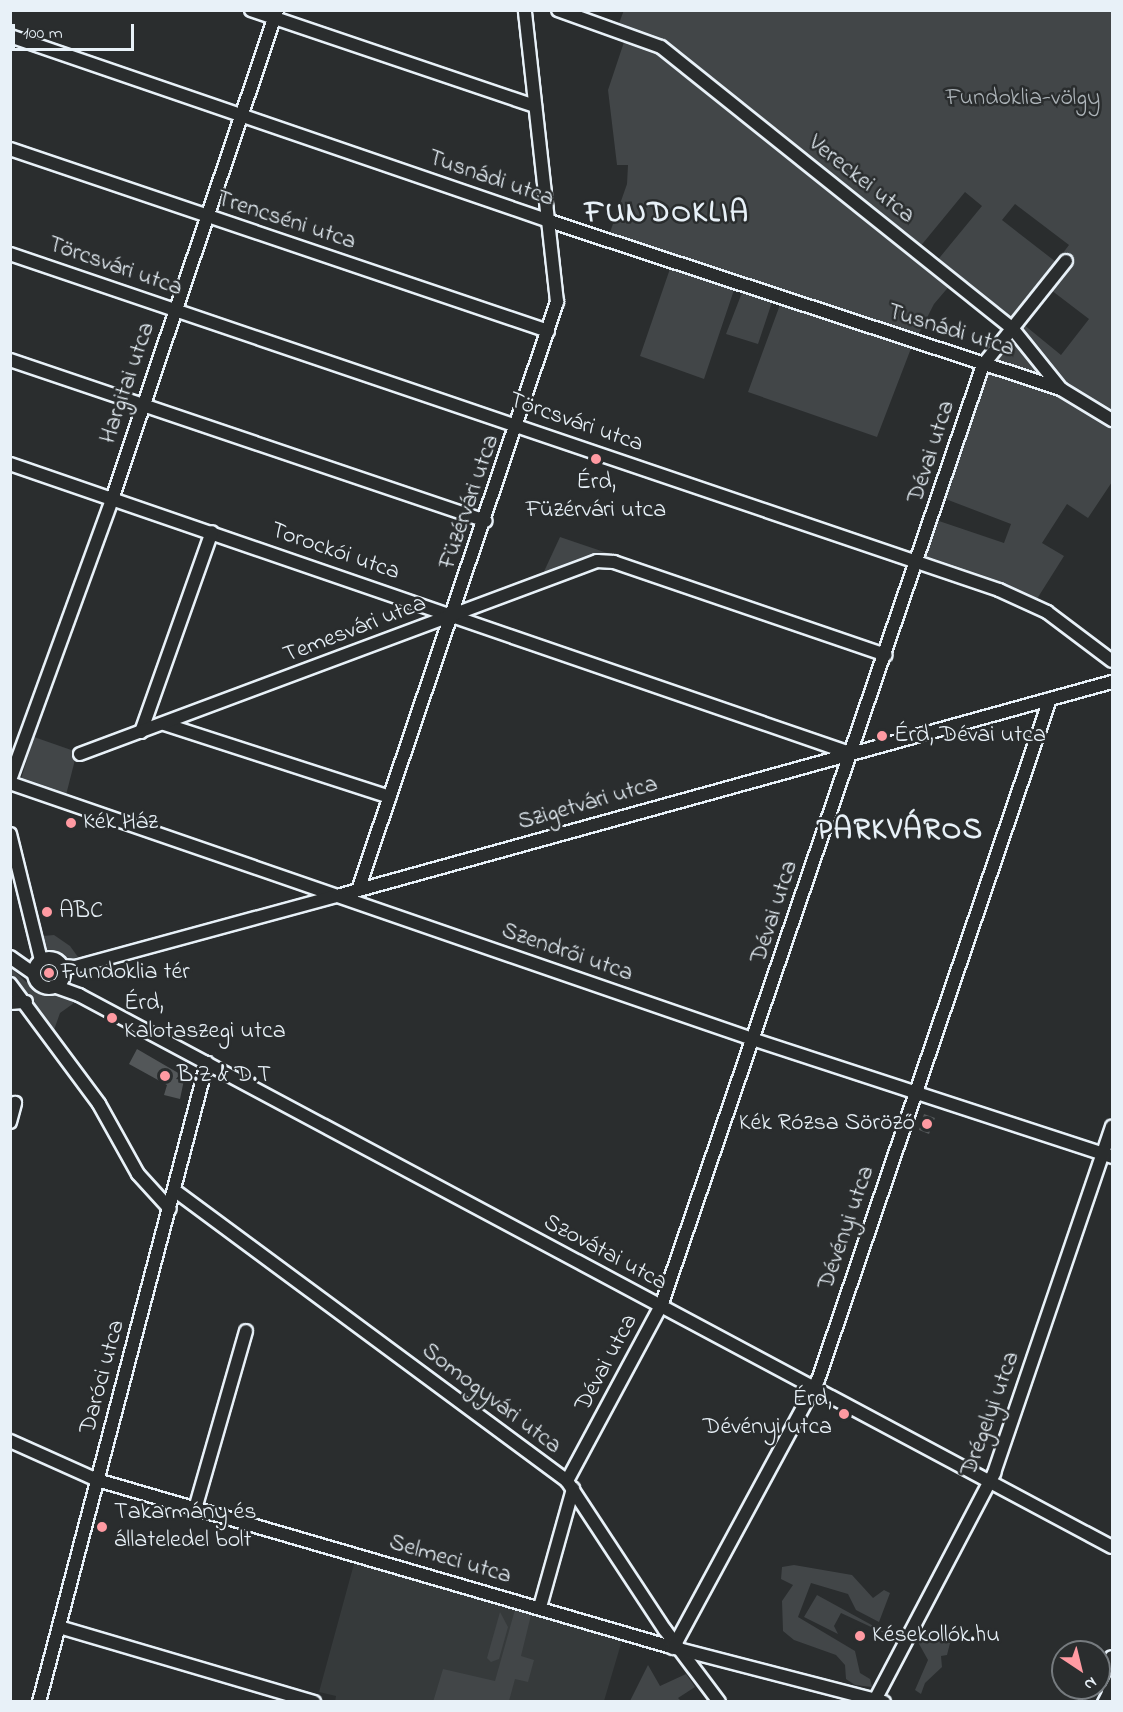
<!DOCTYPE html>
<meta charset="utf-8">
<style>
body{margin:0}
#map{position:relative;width:1123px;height:1712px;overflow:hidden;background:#2a2d2e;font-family:"Indie Flower",sans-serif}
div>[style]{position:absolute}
.built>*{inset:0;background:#363a3b}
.green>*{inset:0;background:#424648}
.building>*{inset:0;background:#535759}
.roads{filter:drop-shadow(2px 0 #e8f1f8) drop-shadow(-2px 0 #e8f1f8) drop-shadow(0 2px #e8f1f8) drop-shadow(0 -2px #e8f1f8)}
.minor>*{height:12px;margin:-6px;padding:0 6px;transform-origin:6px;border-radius:6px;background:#2a2d2e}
.minor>.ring{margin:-6px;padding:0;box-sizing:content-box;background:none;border:12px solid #2a2d2e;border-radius:50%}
.dots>*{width:16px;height:16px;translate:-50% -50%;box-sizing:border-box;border:3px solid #2a2d2e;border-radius:50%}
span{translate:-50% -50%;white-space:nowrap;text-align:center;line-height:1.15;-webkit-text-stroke:5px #2a2d2e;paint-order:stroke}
.park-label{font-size:24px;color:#aeb5ba}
.street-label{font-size:24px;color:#e8f1f8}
.poi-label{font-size:24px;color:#e8f1f8}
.left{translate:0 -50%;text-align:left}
.right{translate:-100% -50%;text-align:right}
.district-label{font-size:30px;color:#e8f1f8;font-weight:700;letter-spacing:1.5px}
.frame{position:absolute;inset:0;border:12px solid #e8f1f8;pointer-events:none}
.north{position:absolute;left:1051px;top:1640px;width:60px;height:60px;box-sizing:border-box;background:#2a2d2e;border:2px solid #767b7f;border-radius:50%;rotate:145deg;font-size:16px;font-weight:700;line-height:24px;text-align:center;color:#e8f1f8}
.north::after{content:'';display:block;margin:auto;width:21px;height:27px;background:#ff9aa2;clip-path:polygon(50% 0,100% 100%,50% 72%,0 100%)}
.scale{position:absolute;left:12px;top:24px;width:122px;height:27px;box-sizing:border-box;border:3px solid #e8f1f8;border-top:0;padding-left:8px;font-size:18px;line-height:21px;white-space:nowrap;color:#e8f1f8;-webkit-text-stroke:4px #2a2d2e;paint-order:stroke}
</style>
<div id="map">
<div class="built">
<i style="clip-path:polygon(355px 1560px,623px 1637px,604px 1701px,335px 1702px,336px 1696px,319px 1692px)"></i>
</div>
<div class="green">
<i style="clip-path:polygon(evenodd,624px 10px,1112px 11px,1112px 482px,1088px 518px,1067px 504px,1042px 543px,1064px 556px,1035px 602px,921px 561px,936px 520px,1004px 543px,1011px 524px,943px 498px,986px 371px,1013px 334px,951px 284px,934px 304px,910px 351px,877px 437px,748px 392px,781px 302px,773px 299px,758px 344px,726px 334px,743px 290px,735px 287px,704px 379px,640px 356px,673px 260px,608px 238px,627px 184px,628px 165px,617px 165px,608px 90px,626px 36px,546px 11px,576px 11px,618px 26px,624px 10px,965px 192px,982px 206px,936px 262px,919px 248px,965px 192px,624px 10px,1015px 204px,1069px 245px,1056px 262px,1002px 220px,1015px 204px,624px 10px,1051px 290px,1089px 319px,1061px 355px,1023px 324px,1051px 290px)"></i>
<i style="clip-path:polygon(560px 537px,610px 554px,609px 559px,541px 578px)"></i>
<i style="clip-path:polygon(34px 737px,77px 752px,66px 795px,21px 779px)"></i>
<i style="clip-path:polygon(54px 935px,70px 946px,78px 957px,65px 961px,47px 952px,43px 936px)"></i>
<i style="clip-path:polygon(10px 967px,40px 995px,61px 995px,74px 1003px,60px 1013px,54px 1030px,11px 979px)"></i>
<i style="clip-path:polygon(794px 1565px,852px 1575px,873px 1598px,884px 1590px,890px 1593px,879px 1622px,856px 1610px,848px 1594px,811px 1583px,798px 1617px,855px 1651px,860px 1673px,870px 1679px,872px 1687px,855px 1685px,846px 1679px,845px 1665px,836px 1655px,794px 1640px,783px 1631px,782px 1601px,793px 1585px,781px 1579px,782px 1567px)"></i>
<i style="clip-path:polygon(817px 1595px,899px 1640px,841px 1613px,834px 1626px,838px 1634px,804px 1617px)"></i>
<i style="clip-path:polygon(516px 1606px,532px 1611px,521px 1656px,534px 1660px,528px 1682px,515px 1679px,509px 1701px,433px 1702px,443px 1669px,495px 1681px)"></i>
<i style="clip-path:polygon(500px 1612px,508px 1627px,499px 1659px,491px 1662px,487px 1658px)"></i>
<i style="clip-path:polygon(924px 1635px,950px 1643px,947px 1655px,941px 1656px,942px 1667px,925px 1683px,921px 1694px,915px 1690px,928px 1660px,918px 1642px)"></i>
<i style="clip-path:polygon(648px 1665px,660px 1686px,686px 1674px,695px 1687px,678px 1698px,681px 1701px,630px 1701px)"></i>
</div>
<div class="building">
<i style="clip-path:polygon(137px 1049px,180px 1074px,176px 1079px,184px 1080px,180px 1099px,164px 1095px,167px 1085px,129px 1064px)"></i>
<i style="clip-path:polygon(924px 1114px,935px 1118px,929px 1134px,919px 1130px)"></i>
</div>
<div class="roads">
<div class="minor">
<i style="left:251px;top:10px;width:300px;rotate:18.7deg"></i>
<i style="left:558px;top:10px;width:109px;rotate:19.8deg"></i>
<i style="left:661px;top:47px;width:450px;rotate:38.7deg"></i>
<i style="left:1012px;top:328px;width:78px;rotate:51.2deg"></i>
<i style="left:1061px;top:389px;width:60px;rotate:31.3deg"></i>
<i style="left:10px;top:36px;width:570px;rotate:18.94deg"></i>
<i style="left:549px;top:221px;width:539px;rotate:18.17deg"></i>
<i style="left:10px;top:149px;width:568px;rotate:18.69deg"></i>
<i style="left:10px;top:254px;width:1045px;rotate:18.76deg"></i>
<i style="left:999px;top:590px;width:53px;rotate:24.6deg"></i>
<i style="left:1047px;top:612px;width:81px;rotate:37deg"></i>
<i style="left:10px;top:360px;width:502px;rotate:18.69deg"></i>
<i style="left:10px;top:464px;width:888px;rotate:18.99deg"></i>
<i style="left:164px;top:724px;width:237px;rotate:17.9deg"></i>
<i style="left:141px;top:732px;width:212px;rotate:-70.5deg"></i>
<i style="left:80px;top:754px;width:552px;rotate:-20.47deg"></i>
<i style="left:597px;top:561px;width:17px;rotate:3deg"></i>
<i style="left:614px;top:562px;width:287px;rotate:18.9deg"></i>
<i style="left:10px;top:780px;width:299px;rotate:-70deg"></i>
<i style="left:112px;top:499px;width:516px;rotate:-71.35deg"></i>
<i style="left:10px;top:783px;width:788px;rotate:19.03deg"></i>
<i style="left:755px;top:1040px;width:376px;rotate:18.1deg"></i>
<i style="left:10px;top:834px;width:130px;rotate:76.2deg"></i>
<i style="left:358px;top:890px;width:621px;rotate:-71.3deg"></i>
<i style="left:557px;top:302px;width:294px;rotate:-96.3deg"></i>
<i style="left:10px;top:957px;width:29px;rotate:35deg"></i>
<i class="ring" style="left:34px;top:958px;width:18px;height:18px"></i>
<i style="left:62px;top:966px;width:13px;rotate:4deg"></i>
<i style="left:75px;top:967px;width:271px;rotate:-15.2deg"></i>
<i style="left:337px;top:896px;width:804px;rotate:-15.44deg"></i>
<i style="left:10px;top:984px;width:149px;rotate:53.4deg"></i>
<i style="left:99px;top:1104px;width:80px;rotate:60.9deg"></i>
<i style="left:138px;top:1174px;width:47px;rotate:47.6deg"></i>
<i style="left:54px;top:986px;width:27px;rotate:20deg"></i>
<i style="left:79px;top:995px;width:1171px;rotate:28.12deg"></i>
<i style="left:10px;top:1003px;width:16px;rotate:-4deg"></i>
<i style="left:10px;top:1122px;width:20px;rotate:-75deg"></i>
<i style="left:174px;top:1190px;width:489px;rotate:36.5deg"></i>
<i style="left:567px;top:1481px;width:178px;rotate:56.7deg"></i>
<i style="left:665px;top:1630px;width:90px;rotate:53.1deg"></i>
<i style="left:10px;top:1441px;width:95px;rotate:24.1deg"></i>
<i style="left:97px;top:1480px;width:598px;rotate:16.22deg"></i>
<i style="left:671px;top:1647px;width:220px;rotate:14.5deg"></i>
<i style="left:567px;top:1481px;width:199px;rotate:-61.8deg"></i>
<i style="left:661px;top:1306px;width:995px;rotate:-71.11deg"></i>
<i style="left:983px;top:365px;width:133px;rotate:-51.4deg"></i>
<i style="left:195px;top:1509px;width:185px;rotate:-74deg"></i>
<i style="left:540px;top:1607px;width:123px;rotate:-74.4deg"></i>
<i style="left:59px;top:1627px;width:266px;rotate:16.4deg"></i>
<i style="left:673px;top:1648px;width:305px;rotate:-61.6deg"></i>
<i style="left:818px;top:1380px;width:719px;rotate:-71.19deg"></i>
<i style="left:1099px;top:1681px;width:27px;rotate:-62deg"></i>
<i style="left:39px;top:1702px;width:661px;rotate:-75.27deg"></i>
<i style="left:874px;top:1702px;width:259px;rotate:-62.3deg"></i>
<i style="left:994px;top:1473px;width:366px;rotate:-71.2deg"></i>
<i style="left:1088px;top:1702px;width:16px;rotate:-63deg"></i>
</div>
</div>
<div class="dots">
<i style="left:596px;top:459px;background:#ff9aa2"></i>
<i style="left:882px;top:736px;background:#ff9aa2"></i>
<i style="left:71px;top:823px;background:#ff9aa2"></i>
<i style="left:47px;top:912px;background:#ff9aa2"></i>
<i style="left:49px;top:973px;background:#ff9aa2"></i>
<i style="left:112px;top:1018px;background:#ff9aa2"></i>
<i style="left:165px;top:1076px;background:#ff9aa2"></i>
<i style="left:927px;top:1124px;background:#ff9aa2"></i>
<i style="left:844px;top:1414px;background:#ff9aa2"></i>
<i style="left:102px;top:1527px;background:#ff9aa2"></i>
<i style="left:860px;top:1636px;background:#ff9aa2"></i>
</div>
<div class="park-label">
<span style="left:1023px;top:99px">Fundoklia-völgy</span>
</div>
<div class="street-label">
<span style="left:491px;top:179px;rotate:19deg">Tusnádi utca</span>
<span style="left:861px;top:180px;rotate:38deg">Vereckei utca</span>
<span style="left:286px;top:221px;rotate:18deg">Trencséni utca</span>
<span style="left:115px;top:267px;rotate:19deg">Törcsvári utca</span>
<span style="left:951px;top:331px;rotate:17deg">Tusnádi utca</span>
<span style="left:128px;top:383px;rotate:-71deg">Hargitai utca</span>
<span style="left:576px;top:423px;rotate:19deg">Törcsvári utca</span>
<span style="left:932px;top:452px;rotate:-72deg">Dévai utca</span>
<span style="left:470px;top:502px;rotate:-71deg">Füzérvári utca</span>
<span style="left:335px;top:552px;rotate:19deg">Torockói utca</span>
<span style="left:355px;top:630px;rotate:-21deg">Temesvári utca</span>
<span style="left:588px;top:804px;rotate:-16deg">Szigetvári utca</span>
<span style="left:775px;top:912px;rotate:-72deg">Dévai utca</span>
<span style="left:567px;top:953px;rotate:19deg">Szendrői utca</span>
<span style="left:847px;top:1228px;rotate:-71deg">Dévényi utca</span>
<span style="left:605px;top:1253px;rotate:28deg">Szovátai utca</span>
<span style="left:607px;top:1363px;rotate:-62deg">Dévai utca</span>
<span style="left:103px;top:1377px;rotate:-75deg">Daróci utca</span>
<span style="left:491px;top:1399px;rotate:37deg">Somogyvári utca</span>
<span style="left:991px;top:1414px;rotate:-70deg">Drégelyi utca</span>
<span style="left:450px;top:1560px;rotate:16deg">Selmeci utca</span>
</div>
<div class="poi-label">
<span style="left:596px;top:497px">Érd,<br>Füzérvári utca</span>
<span class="left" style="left:894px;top:736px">Érd, Dévai utca</span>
<span class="left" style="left:83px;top:823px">Kék Ház</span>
<span class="left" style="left:59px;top:912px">ABC</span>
<span class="left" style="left:61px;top:973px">Fundoklia tér</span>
<span class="left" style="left:124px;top:1018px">Érd,<br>Kalotaszegi utca</span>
<span class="left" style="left:177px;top:1076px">B.Z &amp; D.T</span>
<span class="right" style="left:915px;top:1124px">Kék Rózsa Söröző</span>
<span class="right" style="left:832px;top:1414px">Érd,<br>Dévényi utca</span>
<span class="left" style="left:114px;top:1527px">Takarmány és<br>állateledel bolt</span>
<span class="left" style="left:872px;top:1636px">Késekollók.hu</span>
</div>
<div class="district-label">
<span style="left:667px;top:214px">FUNDOKLIA</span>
<span style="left:900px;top:831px">PARKVÁROS</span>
</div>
<div class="frame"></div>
<div class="north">N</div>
<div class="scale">100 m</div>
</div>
